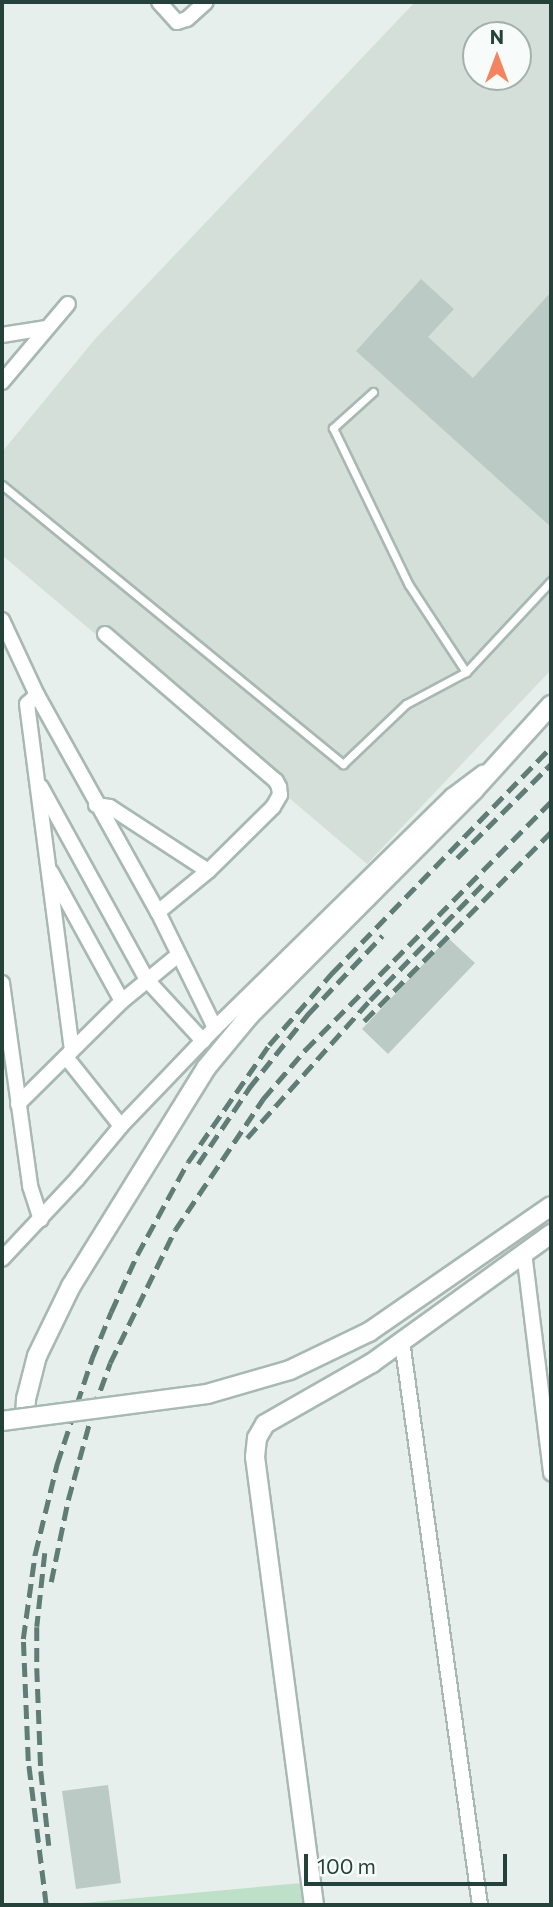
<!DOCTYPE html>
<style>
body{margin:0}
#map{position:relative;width:553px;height:1907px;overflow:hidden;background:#e6efeb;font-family:Commissioner,sans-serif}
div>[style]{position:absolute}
.built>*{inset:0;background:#d4dfda}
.green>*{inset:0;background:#bfe0c8}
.building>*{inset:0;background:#bbcac4}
.roads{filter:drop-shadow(2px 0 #a8b8b2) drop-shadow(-2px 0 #a8b8b2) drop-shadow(0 2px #a8b8b2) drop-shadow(0 -2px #a8b8b2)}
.service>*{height:7px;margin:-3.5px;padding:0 3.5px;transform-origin:3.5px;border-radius:3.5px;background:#fff}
.minor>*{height:14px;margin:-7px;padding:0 7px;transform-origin:7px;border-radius:7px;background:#fff}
.tertiary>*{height:18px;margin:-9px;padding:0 9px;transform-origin:9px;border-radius:9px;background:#fff}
.rail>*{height:4.5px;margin-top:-2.25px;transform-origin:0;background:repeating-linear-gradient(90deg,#5f7d75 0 14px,transparent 0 21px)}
.bridges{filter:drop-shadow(2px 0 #a8b8b2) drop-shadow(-2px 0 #a8b8b2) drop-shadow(0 2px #a8b8b2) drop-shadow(0 -2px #a8b8b2)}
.tertiary-bridge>*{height:18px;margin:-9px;padding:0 9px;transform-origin:9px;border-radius:9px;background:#fff}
span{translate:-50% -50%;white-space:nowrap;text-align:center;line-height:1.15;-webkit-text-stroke:6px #f7fbf9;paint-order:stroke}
.frame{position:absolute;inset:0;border:4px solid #24423a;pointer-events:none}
.north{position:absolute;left:462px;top:21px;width:70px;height:70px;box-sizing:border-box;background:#f7fbf9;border:2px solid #a3b1ad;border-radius:50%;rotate:0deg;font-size:19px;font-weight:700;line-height:28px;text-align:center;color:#24423a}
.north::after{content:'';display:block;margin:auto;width:24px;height:32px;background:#f4845f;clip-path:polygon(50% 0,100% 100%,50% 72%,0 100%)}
.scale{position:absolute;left:304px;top:1854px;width:203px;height:32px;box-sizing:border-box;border:4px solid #24423a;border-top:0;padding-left:9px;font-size:21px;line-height:24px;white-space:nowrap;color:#24423a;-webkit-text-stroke:5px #f7fbf9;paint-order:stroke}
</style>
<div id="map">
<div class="built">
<i style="clip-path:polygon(evenodd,415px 2px,551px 2px,551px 670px,367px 864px,2px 555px,2px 452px,95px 339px,415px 2px,476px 35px,518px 35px,518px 77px,476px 77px,476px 35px)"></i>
</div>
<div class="green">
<i style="clip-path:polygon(301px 1883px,303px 1905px,72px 1904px)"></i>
</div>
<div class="building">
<i style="clip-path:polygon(421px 279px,454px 309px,428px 337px,473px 378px,551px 292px,551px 527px,356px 351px)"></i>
<i style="clip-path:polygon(448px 938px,475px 963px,388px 1054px,362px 1029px)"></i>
<i style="clip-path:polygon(108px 1785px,121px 1883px,76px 1889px,62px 1791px)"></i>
</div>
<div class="roads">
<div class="service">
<i style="left:373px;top:392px;width:54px;rotate:138deg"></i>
<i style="left:333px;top:428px;width:174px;rotate:64.2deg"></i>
<i style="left:409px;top:585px;width:104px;rotate:56.8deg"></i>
<i style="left:2px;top:485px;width:441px;rotate:39.3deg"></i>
<i style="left:343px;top:764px;width:87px;rotate:-43.6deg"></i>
<i style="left:406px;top:704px;width:68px;rotate:-28.1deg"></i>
<i style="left:466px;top:672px;width:125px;rotate:-47deg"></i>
</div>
<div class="minor">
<i style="left:159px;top:2px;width:27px;rotate:48deg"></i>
<i style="left:177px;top:22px;width:10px;rotate:-17deg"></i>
<i style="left:187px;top:19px;width:25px;rotate:-42deg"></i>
<i style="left:2px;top:335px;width:45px;rotate:-9deg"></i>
<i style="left:2px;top:382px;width:102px;rotate:-49.8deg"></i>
<i style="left:2px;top:620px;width:83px;rotate:65deg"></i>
<i style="left:37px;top:695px;width:248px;rotate:60.9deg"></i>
<i style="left:158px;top:912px;width:129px;rotate:63.8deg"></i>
<i style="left:105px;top:634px;width:225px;rotate:40.7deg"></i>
<i style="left:276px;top:781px;width:7px;rotate:63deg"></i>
<i style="left:279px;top:787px;width:8px;rotate:83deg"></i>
<i style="left:280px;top:795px;width:14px;rotate:120deg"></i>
<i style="left:273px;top:807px;width:91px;rotate:135.4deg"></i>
<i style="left:208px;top:871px;width:65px;rotate:140.6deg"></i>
<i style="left:37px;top:695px;width:13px;rotate:138deg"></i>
<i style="left:27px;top:704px;width:349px;rotate:82.6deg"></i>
<i style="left:41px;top:787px;width:220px;rotate:61.2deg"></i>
<i style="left:147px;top:980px;width:83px;rotate:47.4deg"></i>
<i style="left:96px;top:805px;width:14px;rotate:8deg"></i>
<i style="left:110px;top:807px;width:117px;rotate:33.1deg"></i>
<i style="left:51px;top:872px;width:147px;rotate:61.2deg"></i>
<i style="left:2px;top:983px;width:205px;rotate:82.1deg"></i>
<i style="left:30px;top:1186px;width:35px;rotate:72deg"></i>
<i style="left:66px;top:1057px;width:88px;rotate:51.4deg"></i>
<i style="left:18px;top:1104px;width:146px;rotate:-44.7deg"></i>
<i style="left:122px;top:1001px;width:71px;rotate:-39.3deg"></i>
<i style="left:524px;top:1252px;width:223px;rotate:83deg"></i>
<i style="left:2px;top:1259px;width:110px;rotate:-46.8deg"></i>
<i style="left:77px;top:1179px;width:69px;rotate:-50.3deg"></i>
<i style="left:121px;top:1126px;width:136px;rotate:-46.2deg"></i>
<i style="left:215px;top:1028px;width:332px;rotate:-44.4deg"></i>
<i style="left:452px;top:796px;width:39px;rotate:-37deg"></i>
<i style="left:402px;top:1341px;width:569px;rotate:82.13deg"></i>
</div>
<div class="tertiary">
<i style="left:25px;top:1418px;width:19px;rotate:-87deg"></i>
<i style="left:26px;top:1399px;width:44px;rotate:-75.7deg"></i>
<i style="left:37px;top:1356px;width:78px;rotate:-64.1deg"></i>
<i style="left:71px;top:1286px;width:256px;rotate:-58.2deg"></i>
<i style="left:206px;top:1068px;width:67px;rotate:-50.4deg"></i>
<i style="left:249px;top:1016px;width:319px;rotate:-45.1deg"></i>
<i style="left:474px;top:790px;width:115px;rotate:-47.8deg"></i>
<i style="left:314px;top:1905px;width:452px;rotate:-97.5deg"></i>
<i style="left:255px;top:1457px;width:19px;rotate:-84deg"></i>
<i style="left:257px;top:1438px;width:16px;rotate:-60deg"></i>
<i style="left:265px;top:1424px;width:123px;rotate:-29.7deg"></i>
<i style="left:372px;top:1363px;width:221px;rotate:-35.8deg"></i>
</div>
</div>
<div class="rail">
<i style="left:457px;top:858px;width:133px;rotate:-45deg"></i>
<i style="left:364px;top:1021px;width:266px;rotate:-45.3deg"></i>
<i style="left:247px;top:1138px;width:185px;rotate:-48.3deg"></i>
<i style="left:370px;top:1000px;width:165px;rotate:-45.7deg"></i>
<i style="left:198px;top:1164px;width:92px;rotate:-56.1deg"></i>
<i style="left:249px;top:1088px;width:95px;rotate:-51.4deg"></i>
<i style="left:308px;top:1014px;width:108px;rotate:-46.5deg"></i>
<i style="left:45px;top:1553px;width:74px;rotate:96.2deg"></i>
<i style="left:37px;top:1627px;width:41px;rotate:90deg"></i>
<i style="left:37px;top:1668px;width:103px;rotate:87.8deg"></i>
<i style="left:41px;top:1771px;width:75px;rotate:83.9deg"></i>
<i style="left:51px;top:1582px;width:84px;rotate:-78.3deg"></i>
<i style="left:68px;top:1500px;width:93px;rotate:-74.5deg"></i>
<i style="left:93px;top:1410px;width:50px;rotate:-70.1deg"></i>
<i style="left:110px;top:1363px;width:148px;rotate:-64deg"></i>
<i style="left:175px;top:1230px;width:158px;rotate:-56.1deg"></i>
<i style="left:263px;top:1099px;width:65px;rotate:-49.4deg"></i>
<i style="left:305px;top:1050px;width:350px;rotate:-45.3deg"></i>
<i style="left:46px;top:1905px;width:145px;rotate:-97.1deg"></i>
<i style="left:28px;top:1761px;width:122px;rotate:-92.3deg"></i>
<i style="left:23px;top:1639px;width:86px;rotate:-82deg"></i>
<i style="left:35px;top:1554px;width:93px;rotate:-76.3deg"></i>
<i style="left:57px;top:1464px;width:112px;rotate:-71.7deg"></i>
<i style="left:92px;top:1358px;width:50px;rotate:-67.6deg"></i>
<i style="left:111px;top:1312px;width:63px;rotate:-65.5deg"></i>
<i style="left:137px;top:1255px;width:106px;rotate:-61.3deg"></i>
<i style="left:188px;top:1162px;width:142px;rotate:-55.3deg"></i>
<i style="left:269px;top:1045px;width:96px;rotate:-48.8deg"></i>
<i style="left:332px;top:973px;width:315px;rotate:-45.9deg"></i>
</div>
<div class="bridges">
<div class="tertiary-bridge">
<i style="left:2px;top:1421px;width:207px;rotate:-7.5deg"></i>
<i style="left:207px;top:1394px;width:86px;rotate:-16.1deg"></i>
<i style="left:290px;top:1370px;width:88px;rotate:-25.7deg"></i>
<i style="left:369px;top:1332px;width:221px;rotate:-34.7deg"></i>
</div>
</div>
<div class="frame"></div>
<div class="north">N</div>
<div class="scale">100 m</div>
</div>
